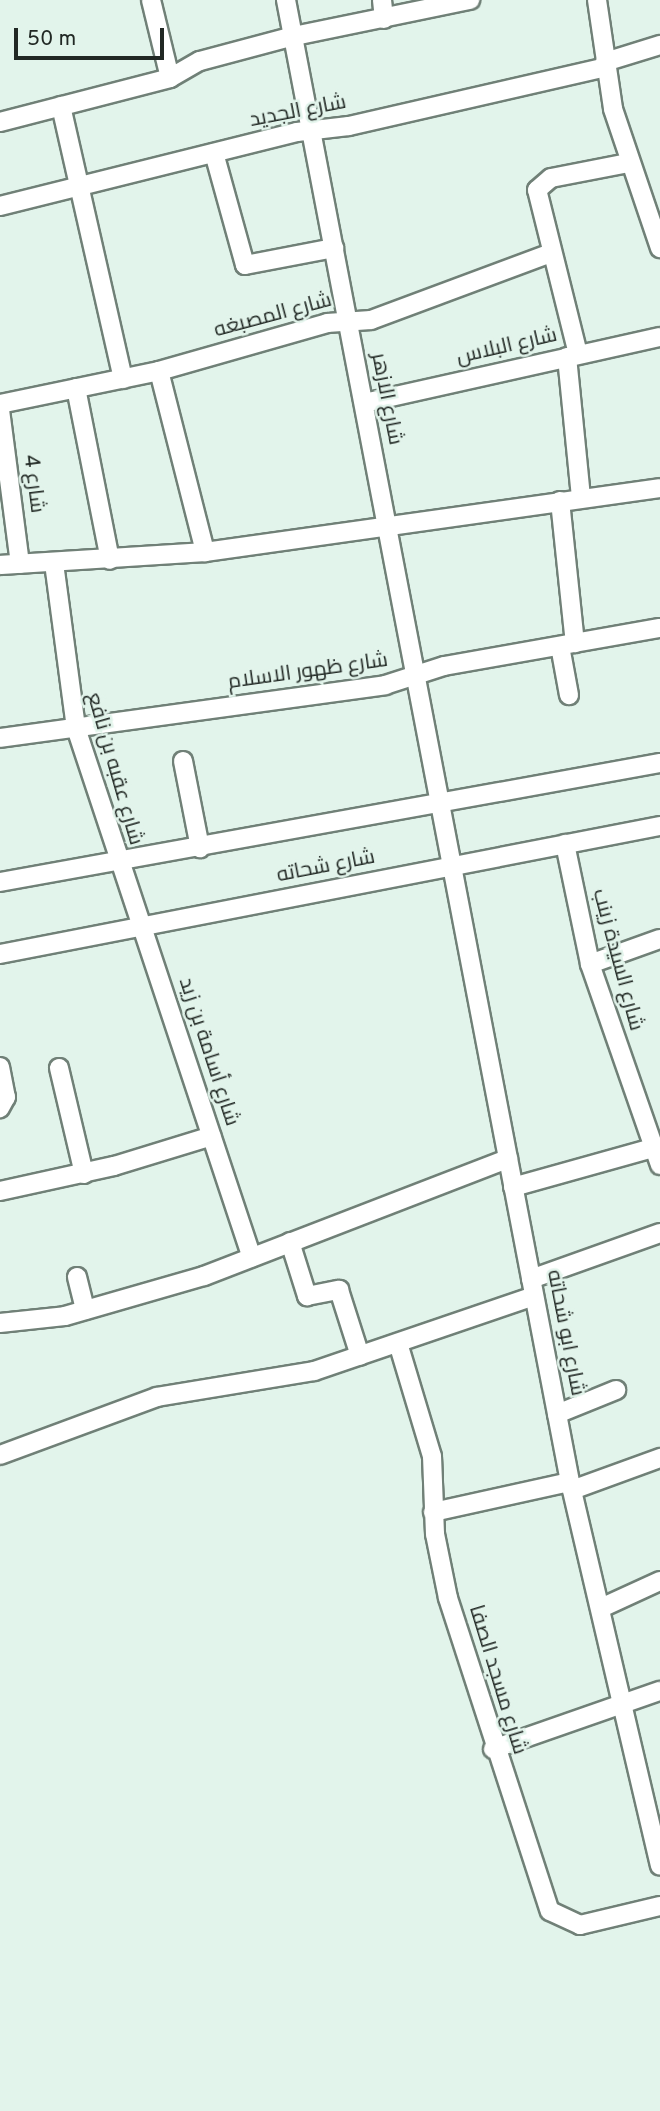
<!DOCTYPE html>
<meta charset="utf-8">
<style>
body{margin:0}
#map{position:relative;width:660px;height:2111px;overflow:hidden;background:#e2f4eb;font-family:Overpass,Cairo,sans-serif}
div>[style]{position:absolute}
.roads{filter:drop-shadow(2px 0 #708077) drop-shadow(-2px 0 #708077) drop-shadow(0 2px #708077) drop-shadow(0 -2px #708077)}
.street>*{height:18px;margin:-9px;padding:0 9px;transform-origin:9px;border-radius:9px;background:#fff}
span{translate:-50% -50%;white-space:nowrap;text-align:center;line-height:1.15;-webkit-text-stroke:5px #e2f4eb;paint-order:stroke}
.street-label{font-size:21px;color:#212824}
.scale{position:absolute;left:14px;top:28px;width:150px;height:32px;box-sizing:border-box;border:4px solid #212824;border-top:0;padding-left:9px;font-size:21px;line-height:24px;white-space:nowrap;color:#212824;-webkit-text-stroke:5px #e2f4eb;paint-order:stroke}
</style>
<div id="map">
<div class="roads">
<div class="street">
<i style="left:151px;top:0;width:80px;rotate:76.3deg"></i>
<i style="left:286px;top:0;width:1509px;rotate:79.15deg"></i>
<i style="left:570px;top:1482px;width:394px;rotate:76.8deg"></i>
<i style="left:382px;top:0;width:19px;rotate:84deg"></i>
<i style="left:597px;top:0;width:110px;rotate:81.6deg"></i>
<i style="left:613px;top:109px;width:147px;rotate:71.3deg"></i>
<i style="left:605px;top:62px;width:58px;rotate:-17.2deg"></i>
<i style="left:61px;top:106px;width:280px;rotate:77.2deg"></i>
<i style="left:0;top:122px;width:176px;rotate:-14.5deg"></i>
<i style="left:170px;top:78px;width:34px;rotate:-30deg"></i>
<i style="left:200px;top:61px;width:97px;rotate:-14.9deg"></i>
<i style="left:294px;top:36px;width:180px;rotate:-11.6deg"></i>
<i style="left:214px;top:153px;width:116px;rotate:74.5deg"></i>
<i style="left:245px;top:265px;width:91px;rotate:-10.8deg"></i>
<i style="left:0;top:206px;width:306px;rotate:-14deg"></i>
<i style="left:297px;top:132px;width:52px;rotate:-6.6deg"></i>
<i style="left:349px;top:126px;width:264px;rotate:-12.9deg"></i>
<i style="left:578px;top:354px;width:169px;rotate:-104deg"></i>
<i style="left:537px;top:190px;width:18px;rotate:-41deg"></i>
<i style="left:551px;top:178px;width:78px;rotate:-11deg"></i>
<i style="left:567px;top:357px;width:142px;rotate:84.3deg"></i>
<i style="left:159px;top:371px;width:187px;rotate:75.7deg"></i>
<i style="left:76px;top:388px;width:175px;rotate:78.8deg"></i>
<i style="left:364px;top:403px;width:303px;rotate:-12.6deg"></i>
<i style="left:0;top:404px;width:162px;rotate:-11.7deg"></i>
<i style="left:159px;top:371px;width:175px;rotate:-15.9deg"></i>
<i style="left:327px;top:323px;width:44px;rotate:-3.9deg"></i>
<i style="left:371px;top:320px;width:192px;rotate:-20.4deg"></i>
<i style="left:0;top:410px;width:155px;rotate:82.6deg"></i>
<i style="left:560px;top:501px;width:143px;rotate:84deg"></i>
<i style="left:54px;top:563px;width:166px;rotate:82.4deg"></i>
<i style="left:76px;top:728px;width:558px;rotate:71.63deg"></i>
<i style="left:0;top:565px;width:205px;rotate:-3.6deg"></i>
<i style="left:205px;top:552px;width:459px;rotate:-8deg"></i>
<i style="left:560px;top:646px;width:50px;rotate:79.6deg"></i>
<i style="left:0;top:738px;width:389px;rotate:-7.8deg"></i>
<i style="left:385px;top:685px;width:62px;rotate:-17.9deg"></i>
<i style="left:444px;top:666px;width:219px;rotate:-10deg"></i>
<i style="left:183px;top:761px;width:89px;rotate:78.9deg"></i>
<i style="left:565px;top:844px;width:123px;rotate:78.2deg"></i>
<i style="left:590px;top:964px;width:213px;rotate:70.8deg"></i>
<i style="left:0;top:882px;width:671px;rotate:-10.22deg"></i>
<i style="left:0;top:954px;width:672px;rotate:-10.98deg"></i>
<i style="left:590px;top:964px;width:74px;rotate:-19.7deg"></i>
<i style="left:0;top:1067px;width:31px;rotate:79deg"></i>
<i style="left:6px;top:1097px;width:13px;rotate:119deg"></i>
<i style="left:59px;top:1068px;width:109px;rotate:76.7deg"></i>
<i style="left:513px;top:1187px;width:145px;rotate:-15.6deg"></i>
<i style="left:0;top:1191px;width:117px;rotate:-12.4deg"></i>
<i style="left:114px;top:1166px;width:102px;rotate:-17deg"></i>
<i style="left:290px;top:1242px;width:57px;rotate:72.5deg"></i>
<i style="left:307px;top:1296px;width:33px;rotate:-11deg"></i>
<i style="left:339px;top:1290px;width:69px;rotate:72.3deg"></i>
<i style="left:77px;top:1277px;width:34px;rotate:76deg"></i>
<i style="left:531px;top:1279px;width:137px;rotate:-19.6deg"></i>
<i style="left:0;top:1323px;width:65px;rotate:-6.1deg"></i>
<i style="left:65px;top:1316px;width:145px;rotate:-16.1deg"></i>
<i style="left:204px;top:1276px;width:326px;rotate:-21.1deg"></i>
<i style="left:398px;top:1343px;width:118px;rotate:73.3deg"></i>
<i style="left:432px;top:1456px;width:78px;rotate:87.8deg"></i>
<i style="left:435px;top:1534px;width:65px;rotate:78.5deg"></i>
<i style="left:448px;top:1598px;width:329px;rotate:72deg"></i>
<i style="left:550px;top:1911px;width:33px;rotate:25deg"></i>
<i style="left:580px;top:1925px;width:82px;rotate:-13.4deg"></i>
<i style="left:557px;top:1414px;width:64px;rotate:-22.1deg"></i>
<i style="left:0;top:1455px;width:167px;rotate:-20.3deg"></i>
<i style="left:157px;top:1397px;width:159px;rotate:-9.4deg"></i>
<i style="left:314px;top:1371px;width:232px;rotate:-18.8deg"></i>
<i style="left:572px;top:1490px;width:94px;rotate:-20deg"></i>
<i style="left:433px;top:1512px;width:140px;rotate:-12.4deg"></i>
<i style="left:601px;top:1608px;width:65px;rotate:-24.6deg"></i>
<i style="left:493px;top:1749px;width:177px;rotate:-19.2deg"></i>
</div>
</div>
<div class="street-label">
<span style="left:298px;top:112px;rotate:-11deg">شارع الجديد</span>
<span style="left:273px;top:316px;rotate:-15deg">شارع المصبغه</span>
<span style="left:507px;top:347px;rotate:-13deg">شارع البلاس</span>
<span style="left:386px;top:399px;rotate:79deg">شارع الازهر</span>
<span style="left:33px;top:484px;rotate:83deg">شارع 4</span>
<span style="left:308px;top:672px;rotate:-8deg">شارع ظهور الاسلام</span>
<span style="left:114px;top:769px;rotate:74deg">شارع عقبه بن نافع</span>
<span style="left:326px;top:867px;rotate:-11deg">شارع شحاته</span>
<span style="left:617px;top:960px;rotate:75deg">شارع السيدة زينب</span>
<span style="left:208px;top:1052px;rotate:72deg">شارع أسامة بن زيد</span>
<span style="left:565px;top:1333px;rotate:79deg">شارع ابو شحاته</span>
<span style="left:497px;top:1680px;rotate:73deg">شارع مسجد الصفا</span>
</div>
<div class="scale">50 m</div>
</div>
